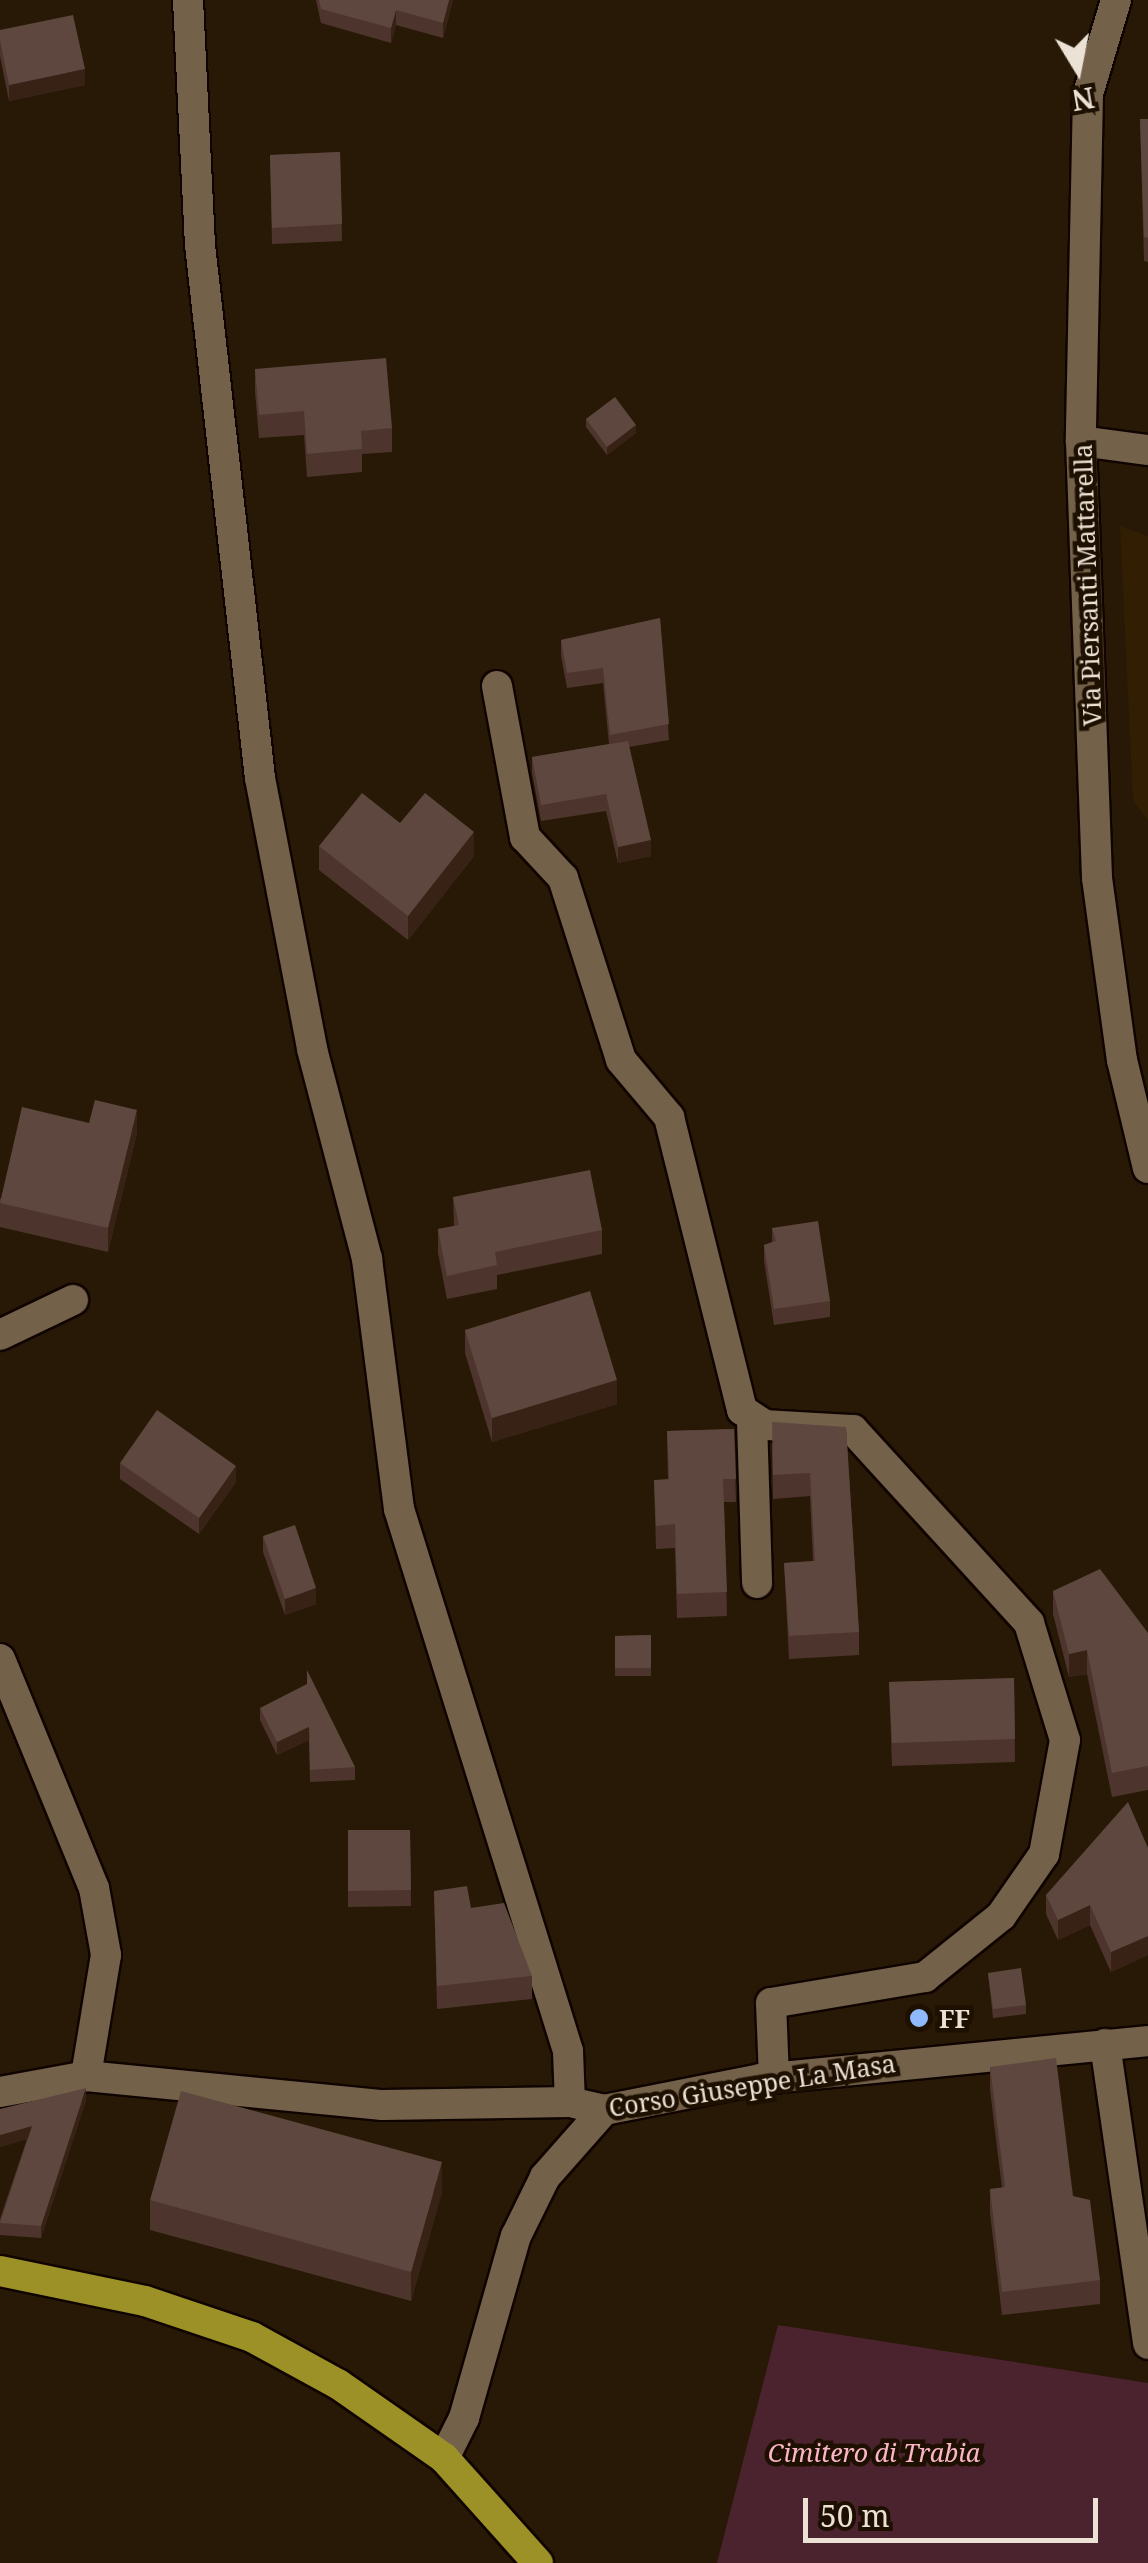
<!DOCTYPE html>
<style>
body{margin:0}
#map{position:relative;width:1148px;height:2563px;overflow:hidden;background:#271905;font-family:"Noto Serif",serif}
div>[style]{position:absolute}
.built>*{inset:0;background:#311e03}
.green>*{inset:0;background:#4b232e}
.roads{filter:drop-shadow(2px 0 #100400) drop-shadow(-2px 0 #100400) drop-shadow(0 2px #100400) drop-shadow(0 -2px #100400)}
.minor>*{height:30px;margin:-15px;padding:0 15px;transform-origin:15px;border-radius:15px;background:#73614a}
.major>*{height:30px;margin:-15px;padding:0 15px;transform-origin:15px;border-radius:15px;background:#9b9126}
.wall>*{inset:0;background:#4d352d}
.shaded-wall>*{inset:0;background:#372215}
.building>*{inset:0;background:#5e473f}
.dots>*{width:28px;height:28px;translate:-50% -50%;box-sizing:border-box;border:5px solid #1e1000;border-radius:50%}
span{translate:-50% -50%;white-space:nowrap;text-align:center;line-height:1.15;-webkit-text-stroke:9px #1e1000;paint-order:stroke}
.street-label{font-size:25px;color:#ebe1d4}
.poi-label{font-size:25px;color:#ebe1d4;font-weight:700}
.left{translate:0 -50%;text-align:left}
.park-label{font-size:25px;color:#fab6c6;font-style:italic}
.north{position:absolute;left:1028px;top:20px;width:100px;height:100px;-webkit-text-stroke:8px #1e1000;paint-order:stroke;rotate:170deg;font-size:28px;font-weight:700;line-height:40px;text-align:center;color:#ebe1d4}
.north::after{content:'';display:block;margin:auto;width:35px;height:45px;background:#ebe1d4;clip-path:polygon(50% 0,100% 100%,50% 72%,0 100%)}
.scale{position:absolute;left:803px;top:2498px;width:295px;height:45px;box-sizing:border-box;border:5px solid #ebe1d4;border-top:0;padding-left:12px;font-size:30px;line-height:35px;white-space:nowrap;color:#ebe1d4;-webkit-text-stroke:8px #1e1000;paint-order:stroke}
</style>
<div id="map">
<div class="built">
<i style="clip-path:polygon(1120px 526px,1148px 536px,1148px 820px,1133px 801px)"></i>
</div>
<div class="green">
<i style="clip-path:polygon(778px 2325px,1148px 2383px,1148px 2563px,717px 2563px)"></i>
</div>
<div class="roads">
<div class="minor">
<i style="left:188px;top:0;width:245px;rotate:87.2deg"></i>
<i style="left:200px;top:245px;width:536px;rotate:83.58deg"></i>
<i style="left:260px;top:778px;width:276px;rotate:79.1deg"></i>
<i style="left:312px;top:1049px;width:217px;rotate:75.3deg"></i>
<i style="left:367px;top:1259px;width:252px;rotate:82.7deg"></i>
<i style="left:399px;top:1509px;width:568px;rotate:72.68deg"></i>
<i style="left:568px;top:2051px;width:51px;rotate:87.8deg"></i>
<i style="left:1116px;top:0;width:98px;rotate:106.6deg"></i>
<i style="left:1088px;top:94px;width:347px;rotate:91.2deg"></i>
<i style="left:1081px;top:441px;width:437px;rotate:87.9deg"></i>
<i style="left:1097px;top:878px;width:184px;rotate:82.2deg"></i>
<i style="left:1122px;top:1060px;width:111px;rotate:76.5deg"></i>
<i style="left:1081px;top:441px;width:68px;rotate:7.7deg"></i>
<i style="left:497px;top:686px;width:154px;rotate:79.5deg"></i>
<i style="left:525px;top:837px;width:56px;rotate:47.2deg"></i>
<i style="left:563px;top:878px;width:191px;rotate:72.3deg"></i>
<i style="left:621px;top:1060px;width:75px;rotate:49.9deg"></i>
<i style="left:669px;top:1117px;width:302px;rotate:76deg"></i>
<i style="left:742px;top:1410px;width:27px;rotate:33deg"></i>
<i style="left:765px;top:1425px;width:88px;rotate:3.3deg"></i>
<i style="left:853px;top:1430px;width:261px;rotate:47.6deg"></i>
<i style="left:1029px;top:1623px;width:122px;rotate:72.9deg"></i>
<i style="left:1065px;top:1740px;width:116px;rotate:100.4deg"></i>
<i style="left:1044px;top:1854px;width:75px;rotate:124.7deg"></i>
<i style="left:1001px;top:1916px;width:97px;rotate:141.2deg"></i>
<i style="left:925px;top:1977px;width:156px;rotate:170.4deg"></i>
<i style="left:771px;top:2003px;width:74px;rotate:87.7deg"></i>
<i style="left:0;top:1335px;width:81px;rotate:-25.6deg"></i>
<i style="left:752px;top:1421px;width:162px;rotate:88.2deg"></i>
<i style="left:0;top:1659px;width:248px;rotate:67.7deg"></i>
<i style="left:94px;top:1888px;width:68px;rotate:79.8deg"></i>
<i style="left:106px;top:1955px;width:123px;rotate:99.4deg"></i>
<i style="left:1105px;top:2044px;width:303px;rotate:81.8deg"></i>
<i style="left:0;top:2092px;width:87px;rotate:-10.5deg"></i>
<i style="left:86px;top:2076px;width:298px;rotate:5.6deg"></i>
<i style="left:383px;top:2105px;width:187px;rotate:-0.9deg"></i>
<i style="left:570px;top:2102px;width:35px;rotate:13deg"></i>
<i style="left:604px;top:2110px;width:160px;rotate:-11.2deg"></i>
<i style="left:761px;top:2079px;width:389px;rotate:-5.6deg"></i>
<i style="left:444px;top:2458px;width:45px;rotate:-63.4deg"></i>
<i style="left:464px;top:2418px;width:189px;rotate:-74.1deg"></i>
<i style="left:516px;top:2236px;width:66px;rotate:-63.8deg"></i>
<i style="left:545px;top:2177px;width:89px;rotate:-48.6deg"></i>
</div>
<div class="major">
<i style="left:0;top:2271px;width:148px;rotate:11.7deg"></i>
<i style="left:145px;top:2301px;width:113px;rotate:18.6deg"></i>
<i style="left:252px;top:2337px;width:98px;rotate:28.7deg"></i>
<i style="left:338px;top:2384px;width:129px;rotate:34.9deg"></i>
<i style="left:444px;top:2458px;width:141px;rotate:48.2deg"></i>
</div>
</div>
<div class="wall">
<i style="clip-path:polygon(316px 0,453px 0,443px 38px,396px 25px,391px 43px,321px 23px)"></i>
<i style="clip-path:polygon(0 30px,85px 85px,9px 101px,0 56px)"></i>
<i style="clip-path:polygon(1140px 119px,1148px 119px,1148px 262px,1144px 261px)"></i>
<i style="clip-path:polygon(340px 152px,342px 241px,272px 244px,270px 155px)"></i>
<i style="clip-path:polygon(255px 369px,392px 428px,392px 452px,362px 454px,362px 472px,307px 477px,304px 435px,259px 438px,255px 392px)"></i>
<i style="clip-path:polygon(586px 419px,636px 433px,607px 455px,586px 427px)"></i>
<i style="clip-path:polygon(660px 618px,669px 740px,629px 747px,651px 856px,618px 863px,606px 811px,541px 821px,532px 773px,532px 757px,609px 744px,603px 683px,567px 688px,561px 656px,561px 640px)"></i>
<i style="clip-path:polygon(400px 823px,474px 856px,408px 940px,319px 870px,319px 846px)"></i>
<i style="clip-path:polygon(89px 1123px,137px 1133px,108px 1252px,0 1227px,0 1199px)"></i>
<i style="clip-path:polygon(453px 1197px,602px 1230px,602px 1254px,497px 1275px,497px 1289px,447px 1299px,438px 1253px,438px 1229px,454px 1226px)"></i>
<i style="clip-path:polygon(772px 1228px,830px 1301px,830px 1317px,774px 1325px,764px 1261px,764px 1245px,772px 1242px)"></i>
<i style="clip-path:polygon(465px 1330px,617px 1404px,492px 1442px,465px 1353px)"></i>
<i style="clip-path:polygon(846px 1427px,859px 1632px,859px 1655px,789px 1659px,784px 1563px,813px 1561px,810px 1496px,773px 1499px,772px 1445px)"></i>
<i style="clip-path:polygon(734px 1429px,736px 1502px,724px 1502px,727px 1616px,677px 1618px,675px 1548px,656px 1549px,654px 1480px,668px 1480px,667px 1431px)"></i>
<i style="clip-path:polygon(120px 1463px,236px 1482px,199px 1534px,120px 1479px)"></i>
<i style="clip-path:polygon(263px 1536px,316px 1604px,285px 1615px,263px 1552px)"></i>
<i style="clip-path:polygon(1053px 1591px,1148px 1633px,1148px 1790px,1112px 1797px,1087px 1674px,1069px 1677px,1053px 1614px)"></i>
<i style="clip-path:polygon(651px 1635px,651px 1676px,615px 1676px,615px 1636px)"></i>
<i style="clip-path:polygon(1014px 1678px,1015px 1762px,892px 1766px,889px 1682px)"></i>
<i style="clip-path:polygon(260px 1708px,355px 1767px,355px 1780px,310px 1782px,309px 1740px,277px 1755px,260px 1720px)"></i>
<i style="clip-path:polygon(348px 1830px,410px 1830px,411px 1906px,348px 1907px)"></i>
<i style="clip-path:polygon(1148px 1848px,1148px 1955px,1111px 1972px,1090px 1925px,1058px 1940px,1046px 1914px,1046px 1895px)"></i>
<i style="clip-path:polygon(434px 1891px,471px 1908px,532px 1976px,532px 1999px,437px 2009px)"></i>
<i style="clip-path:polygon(988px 1973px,1026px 2005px,1026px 2014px,993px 2018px)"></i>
<i style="clip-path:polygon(990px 2067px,1073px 2196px,1100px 2280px,1100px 2304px,1002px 2315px,990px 2213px,990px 2189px,1002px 2188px,990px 2090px)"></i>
<i style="clip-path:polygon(86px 2100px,41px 2238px,0 2235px,0 2219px,27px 2139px,0 2147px,0 2109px)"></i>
<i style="clip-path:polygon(442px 2192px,411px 2301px,150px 2230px,150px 2200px)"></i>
</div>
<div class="shaded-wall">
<i style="clip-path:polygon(449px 0,453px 0,443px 38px,443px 23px)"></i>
<i style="clip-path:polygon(396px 10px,396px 25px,391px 43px,391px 28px)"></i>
<i style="clip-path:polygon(85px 69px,85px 85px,9px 101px,9px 85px)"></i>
<i style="clip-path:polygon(636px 425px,636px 433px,607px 455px,607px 447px)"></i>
<i style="clip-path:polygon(474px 832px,474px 856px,408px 940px,408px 916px)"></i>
<i style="clip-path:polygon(651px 840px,651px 856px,618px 863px,618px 847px)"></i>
<i style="clip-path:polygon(137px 1110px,137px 1133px,108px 1252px,108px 1228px)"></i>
<i style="clip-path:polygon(617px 1380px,617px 1404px,492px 1442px,492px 1418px)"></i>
<i style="clip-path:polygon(236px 1466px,236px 1482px,199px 1534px,199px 1518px)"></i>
<i style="clip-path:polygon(316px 1588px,316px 1604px,285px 1615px,285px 1599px)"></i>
<i style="clip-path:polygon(1087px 1650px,1087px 1674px,1069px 1677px,1069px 1654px)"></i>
<i style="clip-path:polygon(309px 1727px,309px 1740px,277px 1755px,277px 1742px)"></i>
<i style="clip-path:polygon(1090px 1905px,1090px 1925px,1058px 1940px,1058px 1920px)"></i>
<i style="clip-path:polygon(1148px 1936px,1148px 1955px,1111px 1972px,1111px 1952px)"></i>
<i style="clip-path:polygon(86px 2088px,86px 2100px,41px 2238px,41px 2226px)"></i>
<i style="clip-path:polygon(32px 2126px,32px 2138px,0 2147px,0 2135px)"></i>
<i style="clip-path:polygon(442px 2162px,442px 2192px,411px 2301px,411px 2272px)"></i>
</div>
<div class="building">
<i style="clip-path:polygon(319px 0,449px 0,443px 23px,396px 10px,391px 28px,321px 9px)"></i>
<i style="clip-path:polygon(73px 15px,85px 69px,9px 85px,0 40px,0 30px)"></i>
<i style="clip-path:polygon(1140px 119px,1148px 119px,1148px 238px,1144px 237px)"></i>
<i style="clip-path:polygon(340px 152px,342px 224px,272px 228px,270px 155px)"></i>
<i style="clip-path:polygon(386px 358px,392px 428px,361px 431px,362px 449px,307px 454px,304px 411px,259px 415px,255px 369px)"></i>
<i style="clip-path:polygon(615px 397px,636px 425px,607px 447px,586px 419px)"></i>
<i style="clip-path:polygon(660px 618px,669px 724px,610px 735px,603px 668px,567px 673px,561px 640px)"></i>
<i style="clip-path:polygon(628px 741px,651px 840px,618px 847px,606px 794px,541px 805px,532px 757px)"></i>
<i style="clip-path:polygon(362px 793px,400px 823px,425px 793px,474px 832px,408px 916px,319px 846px)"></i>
<i style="clip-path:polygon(95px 1100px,137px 1110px,108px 1228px,0 1203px,22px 1107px,89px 1123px)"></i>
<i style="clip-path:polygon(590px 1170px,602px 1230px,495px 1252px,497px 1265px,447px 1276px,438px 1229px,459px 1225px,453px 1197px)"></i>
<i style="clip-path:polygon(818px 1221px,830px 1301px,774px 1309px,764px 1245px,776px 1241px,772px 1228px)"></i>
<i style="clip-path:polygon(590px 1291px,617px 1380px,492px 1418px,465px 1330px)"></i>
<i style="clip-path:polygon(157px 1410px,236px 1466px,199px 1518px,120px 1463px)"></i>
<i style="clip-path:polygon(772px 1422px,846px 1427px,859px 1632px,789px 1636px,784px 1563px,815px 1561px,810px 1473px,773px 1475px)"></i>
<i style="clip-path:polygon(734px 1429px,736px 1479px,723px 1479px,727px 1592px,677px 1594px,675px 1524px,656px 1526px,654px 1480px,669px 1479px,667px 1431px)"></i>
<i style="clip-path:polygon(295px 1525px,316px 1588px,285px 1599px,263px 1536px)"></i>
<i style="clip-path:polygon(1100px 1569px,1148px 1633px,1148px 1766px,1112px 1773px,1087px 1650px,1069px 1654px,1053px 1591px)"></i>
<i style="clip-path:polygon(651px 1635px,651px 1668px,615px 1668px,615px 1636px)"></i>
<i style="clip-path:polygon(307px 1670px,355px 1767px,310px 1770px,309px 1727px,277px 1742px,260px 1708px,307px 1684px)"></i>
<i style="clip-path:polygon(1014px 1678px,1015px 1739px,892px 1743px,889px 1682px)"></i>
<i style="clip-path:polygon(1128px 1802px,1148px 1848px,1148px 1936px,1111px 1952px,1090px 1905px,1058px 1920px,1046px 1895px)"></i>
<i style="clip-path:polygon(348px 1830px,410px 1830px,411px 1890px,348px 1891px)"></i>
<i style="clip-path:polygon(467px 1886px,471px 1908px,504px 1903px,532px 1976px,437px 1986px,434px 1891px)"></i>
<i style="clip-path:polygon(1021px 1968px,1026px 2005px,993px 2009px,988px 1973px)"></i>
<i style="clip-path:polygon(1056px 2058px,1073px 2196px,1090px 2200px,1100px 2280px,1002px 2292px,990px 2189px,1005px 2187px,990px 2067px)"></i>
<i style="clip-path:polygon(86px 2088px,41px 2226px,0 2223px,32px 2126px,0 2135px,0 2109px)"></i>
<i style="clip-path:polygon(181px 2091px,442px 2162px,411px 2272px,150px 2200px)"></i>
</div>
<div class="dots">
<i style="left:919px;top:2018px;background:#8eb9fd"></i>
</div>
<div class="street-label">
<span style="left:1087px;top:585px;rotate:-92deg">Via Piersanti Mattarella</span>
<span style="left:752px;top:2085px;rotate:-9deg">Corso Giuseppe La Masa</span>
</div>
<div class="poi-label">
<span class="left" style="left:939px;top:2018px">FF</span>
</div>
<div class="park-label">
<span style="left:874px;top:2452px">Cimitero di Trabia</span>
</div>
<div class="north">N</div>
<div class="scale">50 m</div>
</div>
